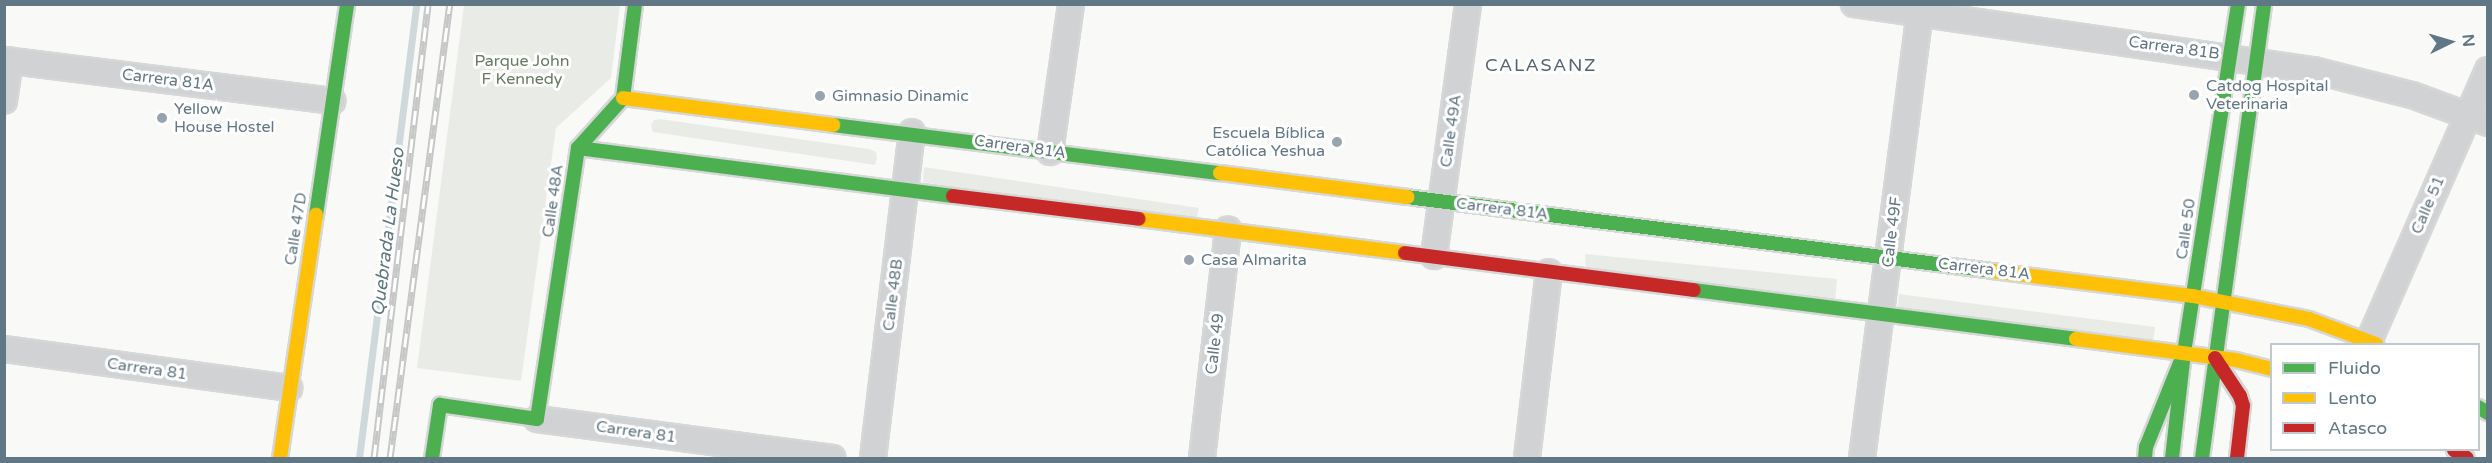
<!DOCTYPE html>
<meta charset="utf-8">
<style>
body{margin:0}
#map{position:relative;width:2492px;height:463px;overflow:hidden;background:#f9f9f8;font-family:"Varela Round",sans-serif}
div>[style]{position:absolute}
.green>*{inset:0;background:#e9ece6}
.stream>*{height:7px;margin:-3.5px;padding:0 3.5px;transform-origin:3.5px;border-radius:3.5px;background:#cfd9db}
.roads{filter:drop-shadow(2px 0 #d6d7d7) drop-shadow(-2px 0 #d6d7d7) drop-shadow(0 2px #d6d7d7) drop-shadow(0 -2px #d6d7d7)}
.street>*{height:24px;margin:-12px;padding:0 12px;transform-origin:12px;border-radius:12px;background:#d1d2d3}
.fast>*{height:14px;margin:-7px;padding:0 7px;transform-origin:7px;border-radius:7px;background:#4caf50}
.slow>*{height:14px;margin:-7px;padding:0 7px;transform-origin:7px;border-radius:7px;background:#ffc107}
.jam>*{height:14px;margin:-7px;padding:0 7px;transform-origin:7px;border-radius:7px;background:#c62828}
.rail>*{height:7px;margin-top:-3.5px;transform-origin:0;background:repeating-linear-gradient(90deg,#fff 0 14px,#c6c8c8 0 28px);box-sizing:border-box;border-block:2px solid #c6c8c8}
.dots>*{width:16px;height:16px;translate:-50% -50%;box-sizing:border-box;border:3px solid #fff;border-radius:50%}
span{translate:-50% -50%;white-space:nowrap;text-align:center;line-height:1.15;-webkit-text-stroke:6px #fff;paint-order:stroke}
.street-label{font-size:16px;color:#627785}
.park-label{font-size:16px;color:#687b62}
.poi-label{font-size:16px;color:#627785}
.left{translate:0 -50%;text-align:left}
.right{translate:-100% -50%;text-align:right}
.neighbourhood-label{font-size:18px;color:#55656f;letter-spacing:1.5px}
.water-label{font-size:18px;color:#5d777e;font-style:italic}
.frame{position:absolute;inset:0;border:6px solid #627785;pointer-events:none}
.legend{position:absolute;left:2270px;top:343px;width:210px;height:108px;box-sizing:border-box;background:#fff;border:2px solid #c0c9ce;margin:0;padding:8px 10px;list-style:none;font-size:18px;color:#627785}
.legend li{display:flex;align-items:center;gap:12px;height:30px}
.legend b{width:30px;border:2px solid #c0c9ce}
.north{position:absolute;left:2420px;top:12px;width:60px;height:60px;-webkit-text-stroke:4px #fff;paint-order:stroke;rotate:85deg;font-size:16px;font-weight:700;line-height:24px;text-align:center;color:#627785}
.north::after{content:'';display:block;margin:auto;width:21px;height:27px;background:#627785;clip-path:polygon(50% 0,100% 100%,50% 72%,0 100%)}
</style>
<div id="map">
<div class="green">
<i style="clip-path:polygon(464px 5px,620px 5px,611px 78px,556px 128px,521px 381px,417px 368px)"></i>
<i style="clip-path:polygon(660px 119px,869px 149px,876px 152px,877px 158px,875px 165px,653px 132px,651px 125px,654px 120px)"></i>
<i style="clip-path:polygon(924px 167px,1199px 208px,1195px 228px,923px 182px)"></i>
<i style="clip-path:polygon(1585px 254px,1837px 279px,1835px 302px,1586px 273px)"></i>
<i style="clip-path:polygon(1899px 294px,2155px 327px,2153px 344px,1897px 315px)"></i>
</div>
<div class="stream">
<i style="left:359px;top:458px;width:458px;rotate:-82.8deg"></i>
</div>
<div class="roads">
<div class="street">
<i style="left:1854px;top:4px;width:464px;rotate:8.2deg"></i>
<i style="left:2313px;top:70px;width:102px;rotate:14.2deg"></i>
<i style="left:2412px;top:95px;width:81px;rotate:20.2deg"></i>
<i style="left:4px;top:60px;width:331px;rotate:7.1deg"></i>
<i style="left:4px;top:101px;width:41px;rotate:-81.7deg"></i>
<i style="left:1050px;top:152px;width:149px;rotate:-81.9deg"></i>
<i style="left:1434px;top:256px;width:254px;rotate:-82.3deg"></i>
<i style="left:2369px;top:341px;width:296px;rotate:-66.3deg"></i>
<i style="left:4px;top:349px;width:288px;rotate:7.8deg"></i>
<i style="left:537px;top:419px;width:298px;rotate:7.5deg"></i>
<i style="left:873px;top:458px;width:328px;rotate:-83.2deg"></i>
<i style="left:1202px;top:458px;width:230px;rotate:-83.5deg"></i>
<i style="left:1527px;top:458px;width:187px;rotate:-83.3deg"></i>
<i style="left:1862px;top:458px;width:458px;rotate:-82.6deg"></i>
</div>
<div class="fast">
<i style="left:833px;top:125px;width:390px;rotate:7.1deg"></i>
<i style="left:578px;top:148px;width:378px;rotate:7.3deg"></i>
<i style="left:1407px;top:197px;width:590px;rotate:7.21deg"></i>
<i style="left:316px;top:215px;width:213px;rotate:-81.6deg"></i>
<i style="left:1694px;top:290px;width:385px;rotate:7.3deg"></i>
<i style="left:2478px;top:407px;width:12px;rotate:31deg"></i>
<i style="left:432px;top:458px;width:54px;rotate:-81.4deg"></i>
<i style="left:440px;top:405px;width:98px;rotate:8.2deg"></i>
<i style="left:537px;top:419px;width:274px;rotate:-81.4deg"></i>
<i style="left:578px;top:148px;width:67px;rotate:-48deg"></i>
<i style="left:623px;top:98px;width:95px;rotate:-82.7deg"></i>
<i style="left:2145px;top:458px;width:11px;rotate:-85deg"></i>
<i style="left:2146px;top:447px;width:101px;rotate:-68deg"></i>
<i style="left:2172px;top:458px;width:106px;rotate:-83.5deg"></i>
<i style="left:2184px;top:353px;width:353px;rotate:-81.2deg"></i>
<i style="left:2202px;top:458px;width:458px;rotate:-82.2deg"></i>
</div>
<div class="slow">
<i style="left:623px;top:98px;width:212px;rotate:7.3deg"></i>
<i style="left:1220px;top:173px;width:189px;rotate:7.3deg"></i>
<i style="left:1139px;top:219px;width:268px;rotate:7.3deg"></i>
<i style="left:1992px;top:271px;width:203px;rotate:7.1deg"></i>
<i style="left:2193px;top:296px;width:118px;rotate:11.2deg"></i>
<i style="left:2309px;top:319px;width:72px;rotate:20.5deg"></i>
<i style="left:2076px;top:339px;width:161px;rotate:7.5deg"></i>
<i style="left:2236px;top:360px;width:37px;rotate:14deg"></i>
<i style="left:280px;top:458px;width:246px;rotate:-81.6deg"></i>
</div>
<div class="jam">
<i style="left:953px;top:196px;width:187px;rotate:7deg"></i>
<i style="left:1405px;top:253px;width:291px;rotate:7.3deg"></i>
<i style="left:2215px;top:358px;width:45px;rotate:56.7deg"></i>
<i style="left:2240px;top:396px;width:10px;rotate:73deg"></i>
<i style="left:2243px;top:406px;width:52px;rotate:96.6deg"></i>
<i style="left:2454px;top:450px;width:15px;rotate:32deg"></i>
</div>
</div>
<div class="rail">
<i style="left:374px;top:458px;width:457px;rotate:-83.2deg"></i>
<i style="left:390px;top:458px;width:458px;rotate:-82.5deg"></i>
</div>
<div class="dots">
<i style="left:2194px;top:95px;background:#97a4ad"></i>
<i style="left:820px;top:96px;background:#97a4ad"></i>
<i style="left:162px;top:118px;background:#97a4ad"></i>
<i style="left:1337px;top:142px;background:#97a4ad"></i>
<i style="left:1189px;top:260px;background:#97a4ad"></i>
</div>
<div class="street-label">
<span style="left:2174px;top:48px;rotate:8deg">Carrera 81B</span>
<span style="left:168px;top:80px;rotate:7deg">Carrera 81A</span>
<span style="left:1451px;top:131px;rotate:-82deg">Calle 49A</span>
<span style="left:1020px;top:147px;rotate:8deg">Carrera 81A</span>
<span style="left:553px;top:201px;rotate:-82deg">Calle 48A</span>
<span style="left:2428px;top:205px;rotate:-67deg">Calle 51</span>
<span style="left:1502px;top:209px;rotate:7deg">Carrera 81A</span>
<span style="left:296px;top:229px;rotate:-81deg">Calle 47D</span>
<span style="left:2186px;top:229px;rotate:-82deg">Calle 50</span>
<span style="left:1892px;top:232px;rotate:-83deg">Calle 49F</span>
<span style="left:1984px;top:269px;rotate:7deg">Carrera 81A</span>
<span style="left:893px;top:295px;rotate:-83deg">Calle 48B</span>
<span style="left:1215px;top:344px;rotate:-83deg">Calle 49</span>
<span style="left:147px;top:369px;rotate:8deg">Carrera 81</span>
<span style="left:636px;top:432px;rotate:8deg">Carrera 81</span>
</div>
<div class="park-label">
<span style="left:522px;top:70px">Parque John<br>F Kennedy</span>
</div>
<div class="poi-label">
<span class="left" style="left:2206px;top:95px">Catdog Hospital<br>Veterinaria</span>
<span class="left" style="left:832px;top:96px">Gimnasio Dinamic</span>
<span class="left" style="left:174px;top:118px">Yellow<br>House Hostel</span>
<span class="right" style="left:1325px;top:142px">Escuela Bíblica<br>Católica Yeshua</span>
<span class="left" style="left:1201px;top:260px">Casa Almarita</span>
</div>
<div class="neighbourhood-label">
<span style="left:1541px;top:65px">CALASANZ</span>
</div>
<div class="water-label">
<span style="left:388px;top:232px;rotate:-83deg">Quebrada La Hueso</span>
</div>
<div class="frame"></div>
<ul class="legend">
<li><b style="height:8px;background:#4caf50"></b>Fluido</li>
<li><b style="height:8px;background:#ffc107"></b>Lento</li>
<li><b style="height:8px;background:#c62828"></b>Atasco</li>
</ul>
<div class="north">N</div>
</div>
